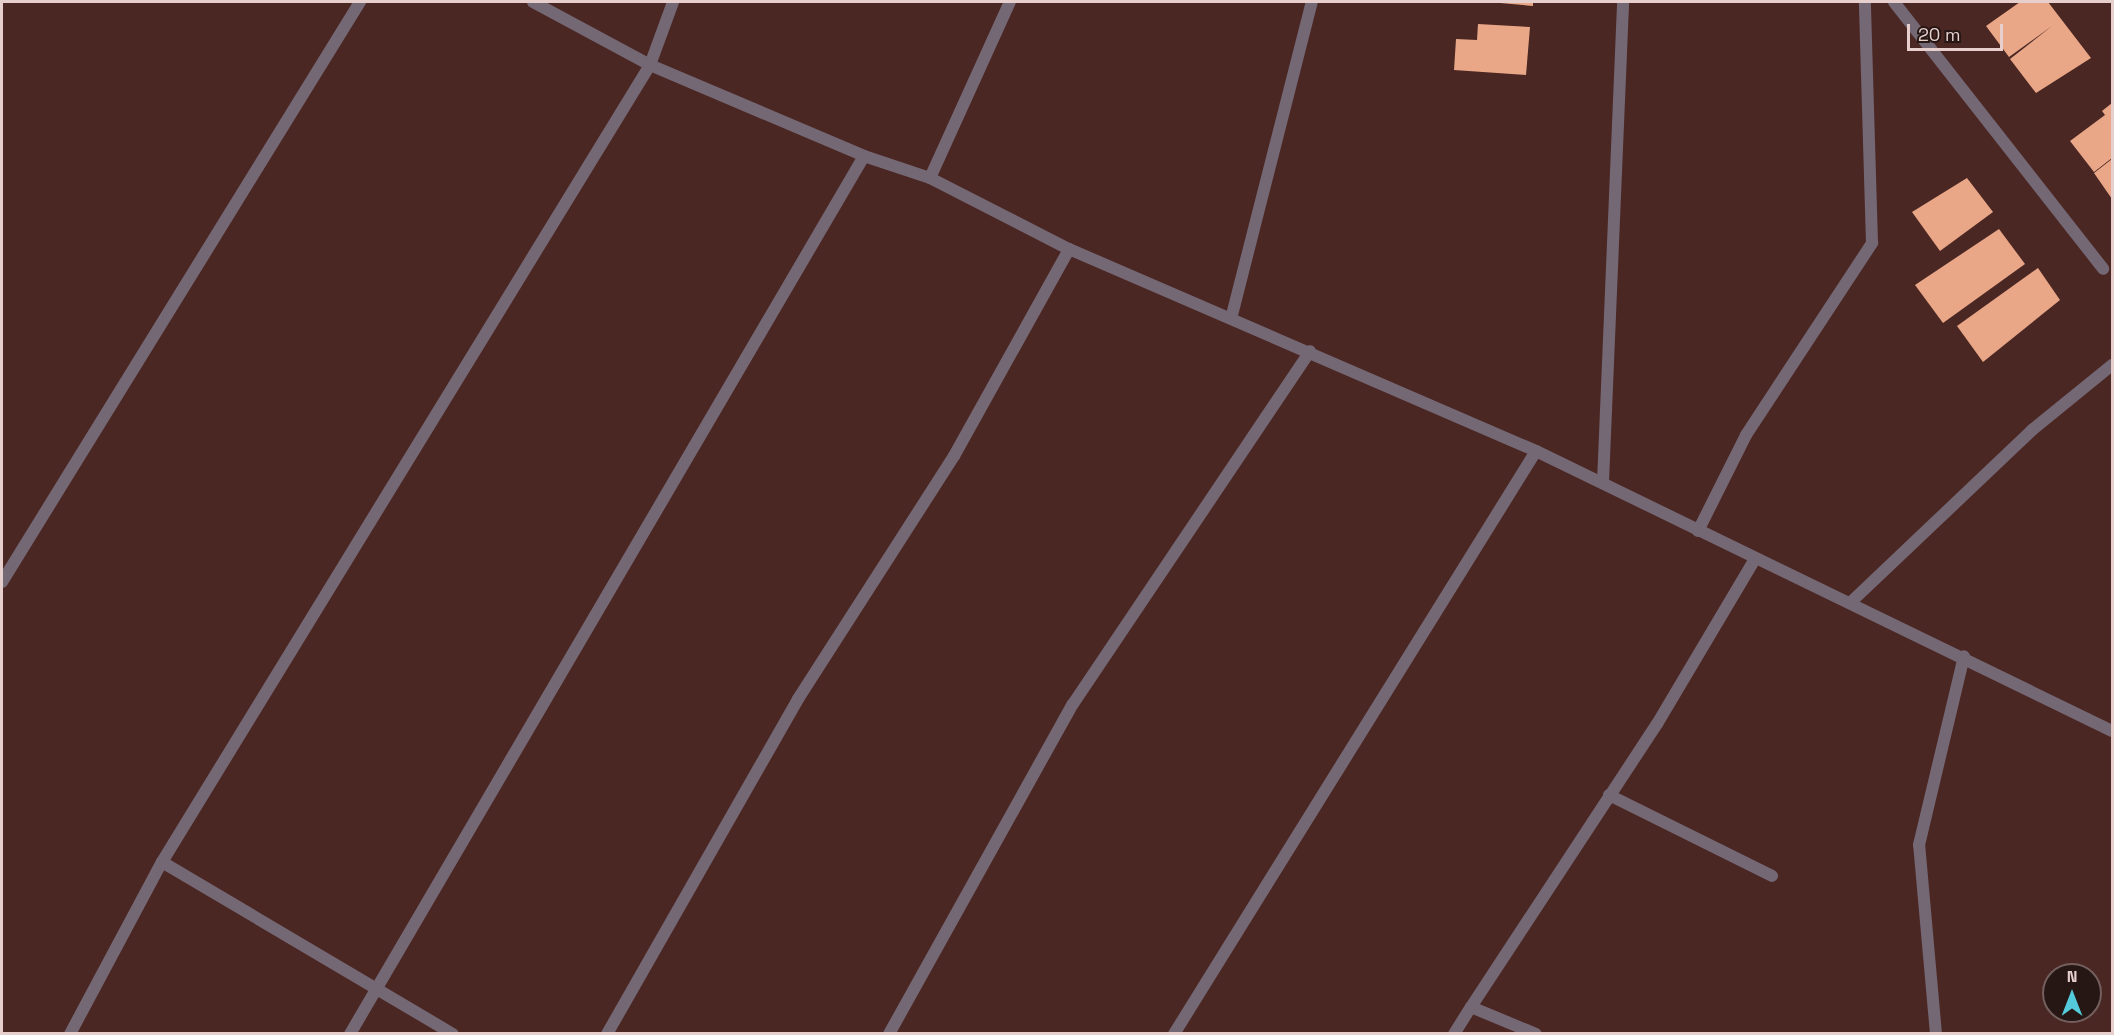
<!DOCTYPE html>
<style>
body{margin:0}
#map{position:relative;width:2114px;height:1035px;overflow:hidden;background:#4b2724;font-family:"Space Grotesk",sans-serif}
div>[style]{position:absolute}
.building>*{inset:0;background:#eaa787}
.street>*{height:12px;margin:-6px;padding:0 6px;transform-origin:6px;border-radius:6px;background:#756875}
span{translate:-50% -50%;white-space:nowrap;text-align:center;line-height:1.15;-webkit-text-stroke:6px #261614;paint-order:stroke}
.frame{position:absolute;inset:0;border:3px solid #e6cfcc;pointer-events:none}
.north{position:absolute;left:2042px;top:963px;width:60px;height:60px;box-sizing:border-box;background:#261614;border:2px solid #73605e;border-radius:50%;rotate:0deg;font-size:16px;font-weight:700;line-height:24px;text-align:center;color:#e6cfcc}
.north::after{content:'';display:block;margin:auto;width:21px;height:27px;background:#53cbda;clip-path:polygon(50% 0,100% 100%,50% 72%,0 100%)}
.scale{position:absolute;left:1907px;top:24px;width:96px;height:27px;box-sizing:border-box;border:3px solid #e6cfcc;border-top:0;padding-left:8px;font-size:18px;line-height:21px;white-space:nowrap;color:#e6cfcc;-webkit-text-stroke:4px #261614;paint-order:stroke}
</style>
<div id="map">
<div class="building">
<i style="clip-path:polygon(1489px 2px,1533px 2px,1533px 6px)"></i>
<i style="clip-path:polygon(2020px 2px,2048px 2px,2091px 58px,2036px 93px,2010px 59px,2052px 26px,2009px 57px,1986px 26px)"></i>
<i style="clip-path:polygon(1478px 24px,1530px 27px,1526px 75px,1454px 70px,1456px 39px,1477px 40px)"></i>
<i style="clip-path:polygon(2112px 103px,2112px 158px,2094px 172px,2070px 141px,2105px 115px,2102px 111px)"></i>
<i style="clip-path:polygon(2112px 159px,2112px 199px,2094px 173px)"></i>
<i style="clip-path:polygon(1967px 178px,1993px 212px,1940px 251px,1912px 212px)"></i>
<i style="clip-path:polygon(1999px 229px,2025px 264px,1943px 323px,1915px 285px)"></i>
<i style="clip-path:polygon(2038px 268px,2060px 300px,1983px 362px,1957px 326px)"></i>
</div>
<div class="street">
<i style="left:533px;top:2px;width:133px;rotate:28.3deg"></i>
<i style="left:650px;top:65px;width:233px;rotate:23deg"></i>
<i style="left:864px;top:156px;width:70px;rotate:18.4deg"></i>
<i style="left:930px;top:178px;width:156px;rotate:27.1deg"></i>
<i style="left:1069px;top:249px;width:509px;rotate:23.39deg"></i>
<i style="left:1536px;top:451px;width:640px;rotate:25.92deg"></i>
<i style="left:1894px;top:2px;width:339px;rotate:51.9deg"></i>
<i style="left:930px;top:178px;width:193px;rotate:-65.6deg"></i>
<i style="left:1232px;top:315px;width:323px;rotate:-75.7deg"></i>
<i style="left:1603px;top:482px;width:480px;rotate:-87.6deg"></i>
<i style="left:1698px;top:531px;width:107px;rotate:-63.4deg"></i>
<i style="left:1746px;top:435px;width:230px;rotate:-56.7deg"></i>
<i style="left:1872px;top:243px;width:241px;rotate:-91.7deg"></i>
<i style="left:2px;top:582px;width:682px;rotate:-58.32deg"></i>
<i style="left:1851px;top:602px;width:250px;rotate:-43.5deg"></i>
<i style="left:2032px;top:430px;width:103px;rotate:-39.1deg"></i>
<i style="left:1609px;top:795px;width:182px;rotate:26.4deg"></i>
<i style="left:162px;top:862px;width:338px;rotate:30.6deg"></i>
<i style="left:1471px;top:1007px;width:339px;rotate:-56.7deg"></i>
<i style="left:1657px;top:724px;width:192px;rotate:-59.3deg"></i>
<i style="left:70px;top:1034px;width:195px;rotate:-61.9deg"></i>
<i style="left:162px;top:862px;width:935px;rotate:-58.52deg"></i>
<i style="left:650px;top:65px;width:67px;rotate:-69.9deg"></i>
<i style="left:350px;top:1034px;width:1017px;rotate:-59.65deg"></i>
<i style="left:607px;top:1034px;width:386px;rotate:-60.3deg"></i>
<i style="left:798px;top:699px;width:289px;rotate:-57.3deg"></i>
<i style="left:954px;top:456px;width:237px;rotate:-60.9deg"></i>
<i style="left:889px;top:1034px;width:378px;rotate:-60.9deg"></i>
<i style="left:1073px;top:704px;width:425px;rotate:-56.1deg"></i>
<i style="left:1174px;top:1034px;width:686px;rotate:-58.16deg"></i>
<i style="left:1454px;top:1034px;width:32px;rotate:-58deg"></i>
<i style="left:1471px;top:1007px;width:70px;rotate:22.6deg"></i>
<i style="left:1936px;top:1034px;width:190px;rotate:-95.1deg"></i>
<i style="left:1919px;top:845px;width:194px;rotate:-76.6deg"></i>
</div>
<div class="frame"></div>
<div class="north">N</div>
<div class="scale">20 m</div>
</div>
